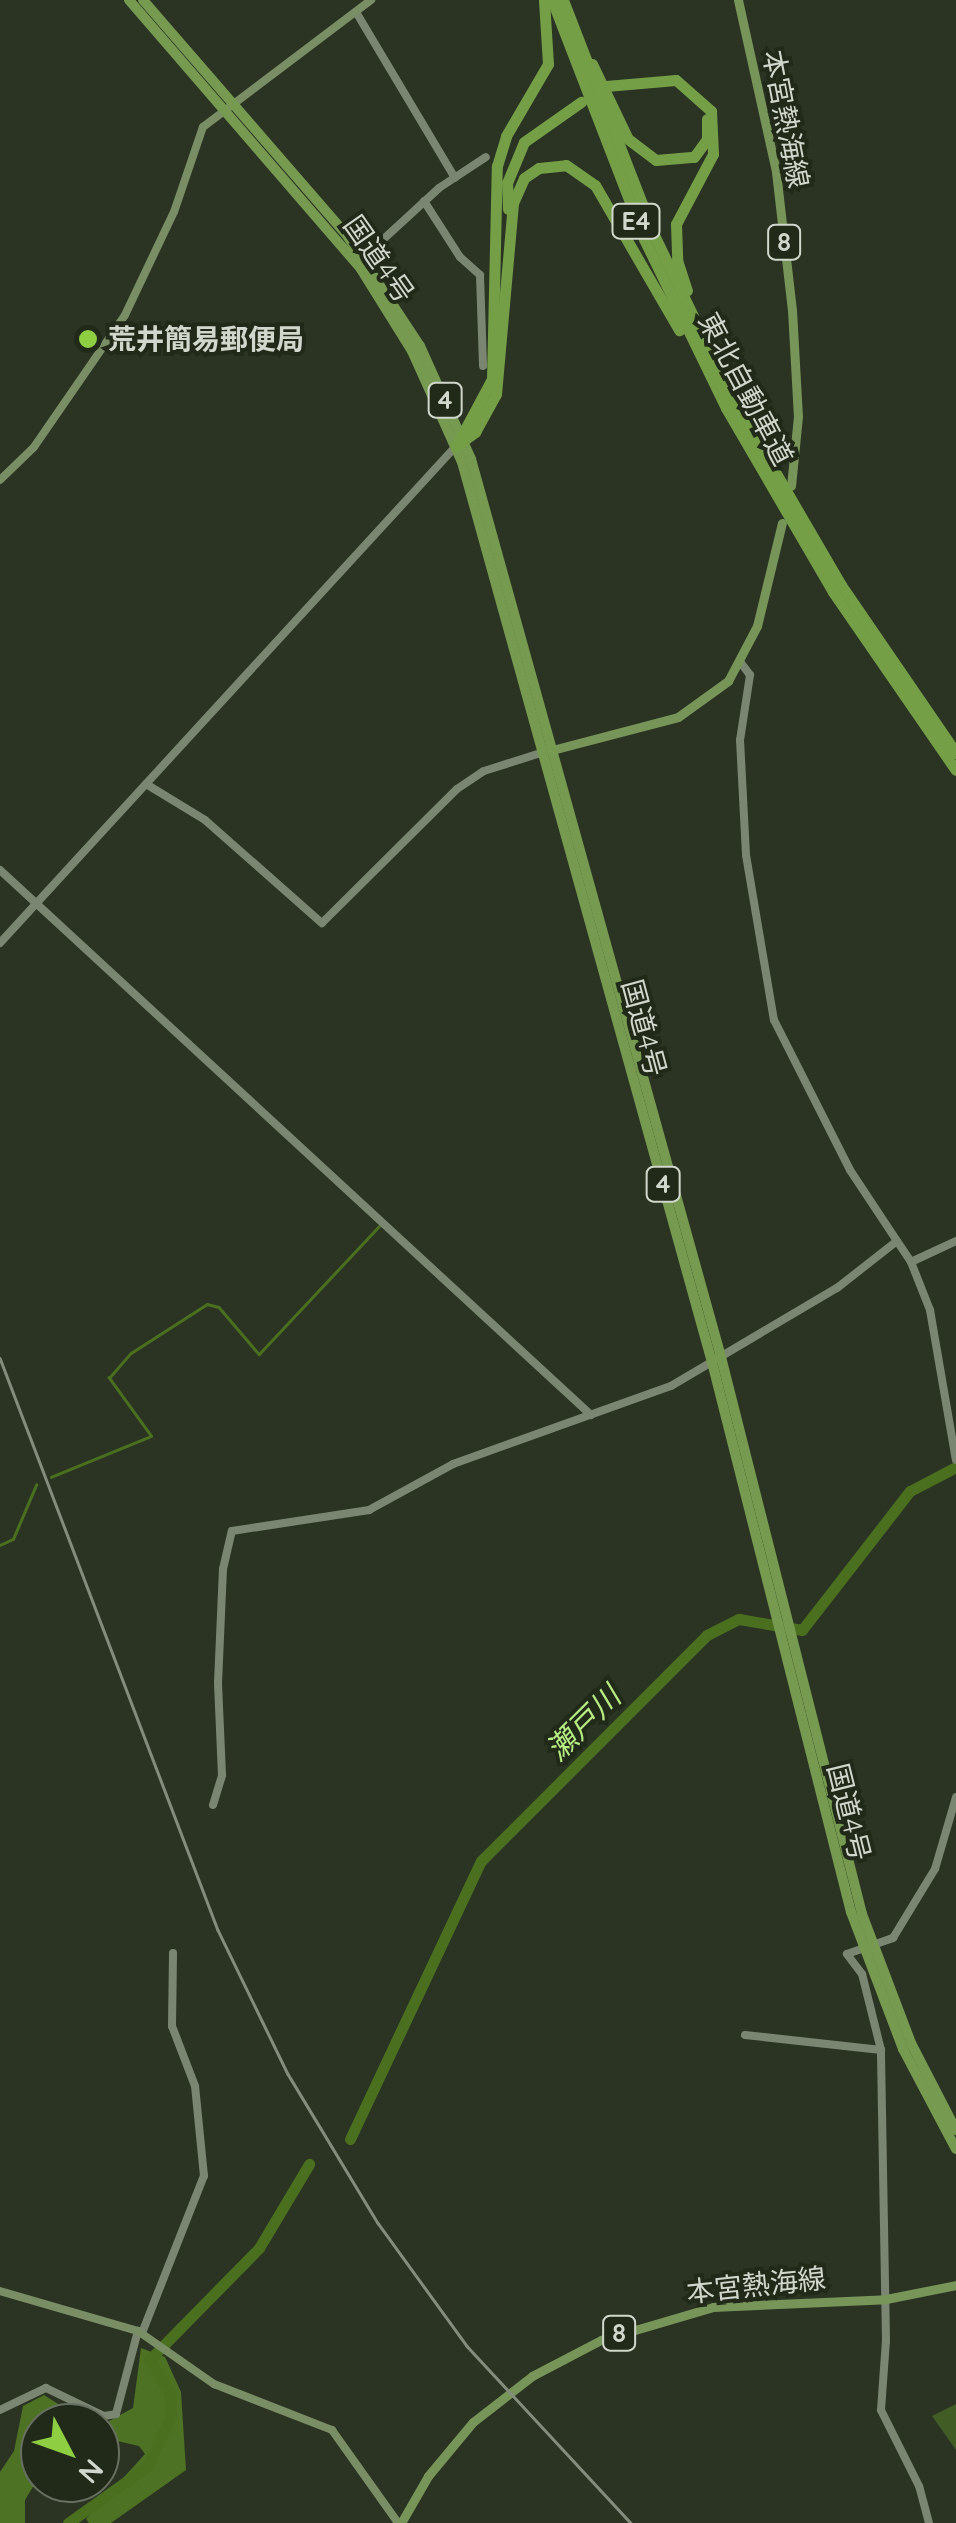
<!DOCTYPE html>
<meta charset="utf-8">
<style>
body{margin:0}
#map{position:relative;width:956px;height:2523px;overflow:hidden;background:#2b3423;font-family:Quicksand,"Noto Sans JP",sans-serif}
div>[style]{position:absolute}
.green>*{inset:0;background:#415c25}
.forest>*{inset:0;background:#4d7223}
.stream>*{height:2.5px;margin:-1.25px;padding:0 1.25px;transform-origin:1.25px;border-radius:1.25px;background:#4a6f1f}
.river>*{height:11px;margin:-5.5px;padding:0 5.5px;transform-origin:5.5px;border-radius:5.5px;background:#4a6f1f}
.tertiary>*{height:8px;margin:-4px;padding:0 4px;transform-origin:4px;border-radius:4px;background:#7b8672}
.secondary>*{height:8px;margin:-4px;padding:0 4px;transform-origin:4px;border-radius:4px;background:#798e65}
.primary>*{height:9px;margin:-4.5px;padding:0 4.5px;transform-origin:4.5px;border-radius:4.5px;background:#779558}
.trunk>*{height:10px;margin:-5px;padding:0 5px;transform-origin:5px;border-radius:5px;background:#769a50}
.motorway>*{height:11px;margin:-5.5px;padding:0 5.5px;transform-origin:5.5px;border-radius:5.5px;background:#749f47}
.rail>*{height:2.5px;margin:-1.25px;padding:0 1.25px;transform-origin:1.25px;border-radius:1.25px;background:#848c7e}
.dots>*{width:28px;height:28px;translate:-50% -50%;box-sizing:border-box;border:5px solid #212a19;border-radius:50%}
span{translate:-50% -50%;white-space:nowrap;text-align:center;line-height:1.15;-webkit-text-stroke:8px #212a19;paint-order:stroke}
.shield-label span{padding:2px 8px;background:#212a19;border:2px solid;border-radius:8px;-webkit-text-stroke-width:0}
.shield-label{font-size:25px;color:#d1d7cc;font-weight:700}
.street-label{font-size:28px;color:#d1d7cc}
.poi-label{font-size:28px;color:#d1d7cc;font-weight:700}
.left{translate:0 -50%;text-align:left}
.water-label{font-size:30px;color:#b7ec83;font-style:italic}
.north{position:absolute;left:20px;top:2403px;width:100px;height:100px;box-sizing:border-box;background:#212a19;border:2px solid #676f61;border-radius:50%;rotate:131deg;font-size:28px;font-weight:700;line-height:40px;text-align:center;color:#d1d7cc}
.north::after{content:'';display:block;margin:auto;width:35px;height:45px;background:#8ece43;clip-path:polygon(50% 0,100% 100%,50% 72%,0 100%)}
</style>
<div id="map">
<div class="green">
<i style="clip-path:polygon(956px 2404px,956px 2450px,932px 2416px)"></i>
</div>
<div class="forest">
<i style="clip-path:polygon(141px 2348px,165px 2357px,181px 2392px,186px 2470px,111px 2523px,89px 2523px,86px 2519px,145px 2454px,139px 2446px,100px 2437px,100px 2426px,133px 2408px)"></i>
<i style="clip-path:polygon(44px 2395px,88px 2423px,40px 2423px,40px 2475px,25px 2500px,25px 2523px,0 2523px,0 2472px,14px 2451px,23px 2406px)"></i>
</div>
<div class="stream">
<i style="left:51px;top:1477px;width:108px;rotate:-22.3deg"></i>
<i style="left:151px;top:1436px;width:72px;rotate:-125.9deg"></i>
<i style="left:109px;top:1378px;width:33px;rotate:-49deg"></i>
<i style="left:131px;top:1353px;width:90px;rotate:-32.8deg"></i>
<i style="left:207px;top:1304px;width:12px;rotate:14deg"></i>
<i style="left:219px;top:1307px;width:62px;rotate:49.6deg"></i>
<i style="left:259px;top:1354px;width:175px;rotate:-46.8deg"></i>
<i style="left:0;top:1545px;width:14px;rotate:-25deg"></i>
<i style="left:13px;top:1539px;width:59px;rotate:-66.9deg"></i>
</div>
<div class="river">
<i style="left:350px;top:2139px;width:307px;rotate:-64.8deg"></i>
<i style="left:481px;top:1861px;width:320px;rotate:-45deg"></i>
<i style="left:707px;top:1635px;width:36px;rotate:-27deg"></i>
<i style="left:739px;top:1619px;width:64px;rotate:9.9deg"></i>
<i style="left:802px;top:1630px;width:176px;rotate:-52.2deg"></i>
<i style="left:910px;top:1491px;width:52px;rotate:-27.6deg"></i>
<i style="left:68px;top:2523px;width:98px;rotate:-35.5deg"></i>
<i style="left:148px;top:2466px;width:55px;rotate:-65.3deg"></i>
<i style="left:171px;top:2416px;width:23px;rotate:-92deg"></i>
<i style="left:170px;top:2393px;width:39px;rotate:-122deg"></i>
<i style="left:149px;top:2360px;width:157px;rotate:-45.5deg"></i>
<i style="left:259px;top:2248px;width:98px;rotate:-59.2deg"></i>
</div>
<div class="tertiary">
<i style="left:356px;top:12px;width:193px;rotate:59.2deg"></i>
<i style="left:424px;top:201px;width:67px;rotate:57.3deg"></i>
<i style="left:460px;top:257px;width:27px;rotate:42deg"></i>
<i style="left:480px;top:275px;width:91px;rotate:88.1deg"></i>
<i style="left:363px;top:258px;width:103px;rotate:-42.6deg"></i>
<i style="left:439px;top:188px;width:56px;rotate:-33.4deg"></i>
<i style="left:741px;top:663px;width:15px;rotate:53deg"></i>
<i style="left:750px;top:675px;width:66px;rotate:98.7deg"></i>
<i style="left:740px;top:740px;width:115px;rotate:87deg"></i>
<i style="left:746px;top:855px;width:167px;rotate:80.4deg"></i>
<i style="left:774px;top:1020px;width:168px;rotate:63.1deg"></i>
<i style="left:850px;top:1170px;width:85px;rotate:56.5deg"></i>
<i style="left:146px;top:784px;width:69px;rotate:31.4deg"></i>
<i style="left:205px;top:820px;width:156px;rotate:41.4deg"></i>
<i style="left:322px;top:923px;width:190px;rotate:-44.8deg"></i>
<i style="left:457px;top:789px;width:32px;rotate:-34deg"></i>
<i style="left:484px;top:771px;width:66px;rotate:-17.6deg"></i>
<i style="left:0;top:870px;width:804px;rotate:42.68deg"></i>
<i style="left:0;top:943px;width:674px;rotate:-47.46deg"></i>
<i style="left:911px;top:1262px;width:52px;rotate:68.4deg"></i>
<i style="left:930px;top:1310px;width:152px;rotate:80.2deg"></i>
<i style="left:213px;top:1805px;width:31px;rotate:-73deg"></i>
<i style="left:222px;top:1775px;width:92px;rotate:-92.5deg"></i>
<i style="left:218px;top:1683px;width:114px;rotate:-87.5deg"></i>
<i style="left:223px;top:1569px;width:39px;rotate:-77deg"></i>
<i style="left:232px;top:1531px;width:139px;rotate:-8.7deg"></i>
<i style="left:369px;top:1510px;width:96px;rotate:-28.7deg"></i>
<i style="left:453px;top:1464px;width:232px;rotate:-19.7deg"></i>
<i style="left:671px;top:1386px;width:193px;rotate:-30.6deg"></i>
<i style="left:837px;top:1288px;width:76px;rotate:-38.1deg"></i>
<i style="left:897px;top:1241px;width:25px;rotate:56deg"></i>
<i style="left:911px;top:1262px;width:50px;rotate:-25deg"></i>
<i style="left:745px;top:2035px;width:137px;rotate:6.3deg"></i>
<i style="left:142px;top:2333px;width:169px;rotate:-68.5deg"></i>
<i style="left:204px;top:2176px;width:90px;rotate:-95.7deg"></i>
<i style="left:195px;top:2086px;width:64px;rotate:-111deg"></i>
<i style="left:172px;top:2026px;width:73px;rotate:-89.2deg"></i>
<i style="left:0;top:2410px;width:51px;rotate:-25.6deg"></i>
<i style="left:46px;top:2388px;width:64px;rotate:25.8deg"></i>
<i style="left:104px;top:2416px;width:12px;rotate:-9deg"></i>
<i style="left:116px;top:2414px;width:86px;rotate:-75.2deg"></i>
<i style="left:929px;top:2523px;width:38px;rotate:-105deg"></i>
<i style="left:919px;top:2486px;width:85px;rotate:-116.6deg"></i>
<i style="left:881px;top:2410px;width:69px;rotate:-85.9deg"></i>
<i style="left:886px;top:2341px;width:291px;rotate:-91deg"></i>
<i style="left:881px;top:2050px;width:78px;rotate:-104deg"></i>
<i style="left:862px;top:1974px;width:25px;rotate:-127deg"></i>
<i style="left:847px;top:1954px;width:49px;rotate:-19.2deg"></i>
<i style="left:893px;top:1938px;width:81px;rotate:-58.7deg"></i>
<i style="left:935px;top:1869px;width:75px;rotate:-73.7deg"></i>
</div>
<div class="secondary">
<i style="left:0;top:480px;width:47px;rotate:-44.1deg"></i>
<i style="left:34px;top:447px;width:160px;rotate:-55.4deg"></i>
<i style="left:125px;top:315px;width:114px;rotate:-64.6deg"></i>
<i style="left:174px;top:212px;width:90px;rotate:-71.2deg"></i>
<i style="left:203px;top:127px;width:211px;rotate:-37.1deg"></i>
<i style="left:0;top:2291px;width:144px;rotate:16.2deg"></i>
<i style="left:138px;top:2331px;width:93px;rotate:34.9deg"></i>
<i style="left:214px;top:2384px;width:127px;rotate:21.3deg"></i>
<i style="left:332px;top:2430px;width:114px;rotate:54.6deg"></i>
</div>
<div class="primary">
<i style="left:738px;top:0;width:176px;rotate:77.5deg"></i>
<i style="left:776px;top:172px;width:139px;rotate:83.4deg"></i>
<i style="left:792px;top:310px;width:106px;rotate:86.8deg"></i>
<i style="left:798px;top:416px;width:70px;rotate:95.7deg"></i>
<i style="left:556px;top:749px;width:126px;rotate:-14.7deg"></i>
<i style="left:678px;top:717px;width:62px;rotate:-35.8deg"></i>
<i style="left:728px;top:681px;width:62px;rotate:-62.2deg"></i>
<i style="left:757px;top:626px;width:106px;rotate:-76.4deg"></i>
<i style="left:401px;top:2523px;width:54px;rotate:-60.1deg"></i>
<i style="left:428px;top:2476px;width:70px;rotate:-50.2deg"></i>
<i style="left:473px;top:2422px;width:75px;rotate:-37.9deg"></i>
<i style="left:532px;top:2376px;width:78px;rotate:-27.6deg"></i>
<i style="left:601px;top:2340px;width:117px;rotate:-16.4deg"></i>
<i style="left:713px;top:2307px;width:173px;rotate:-2.6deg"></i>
<i style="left:886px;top:2299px;width:71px;rotate:-11.3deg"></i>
</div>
<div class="trunk">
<i style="left:129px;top:0;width:355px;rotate:49.2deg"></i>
<i style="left:361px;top:269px;width:97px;rotate:58.1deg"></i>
<i style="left:412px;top:351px;width:122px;rotate:65.8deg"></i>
<i style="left:462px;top:462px;width:934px;rotate:74.48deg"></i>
<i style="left:712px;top:1362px;width:567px;rotate:75.82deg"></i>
<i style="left:851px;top:1912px;width:147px;rotate:69.2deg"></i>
<i style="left:903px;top:2049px;width:113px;rotate:62.1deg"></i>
<i style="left:143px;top:0;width:313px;rotate:49.1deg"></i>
<i style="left:348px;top:237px;width:131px;rotate:56.6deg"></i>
<i style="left:420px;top:346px;width:124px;rotate:65.7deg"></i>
<i style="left:471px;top:459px;width:932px;rotate:74.44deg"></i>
<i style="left:721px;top:1357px;width:575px;rotate:75.79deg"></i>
<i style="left:862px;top:1914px;width:138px;rotate:69.2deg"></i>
<i style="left:911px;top:2043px;width:98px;rotate:62.7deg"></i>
</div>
<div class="motorway">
<i style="left:552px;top:0;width:256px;rotate:68.9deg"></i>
<i style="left:644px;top:239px;width:188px;rotate:64.1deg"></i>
<i style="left:726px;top:408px;width:213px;rotate:59.8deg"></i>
<i style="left:833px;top:592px;width:216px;rotate:55.4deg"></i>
<i style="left:563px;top:0;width:252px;rotate:68.8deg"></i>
<i style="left:654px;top:235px;width:187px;rotate:64.3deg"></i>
<i style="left:735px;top:403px;width:211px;rotate:59.8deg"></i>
<i style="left:841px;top:585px;width:204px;rotate:55.6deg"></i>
<i style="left:592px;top:64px;width:83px;rotate:64.4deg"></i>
<i style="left:628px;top:139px;width:35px;rotate:37deg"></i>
<i style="left:656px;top:160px;width:38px;rotate:-5deg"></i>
<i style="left:694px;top:157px;width:22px;rotate:-54deg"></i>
<i style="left:707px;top:139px;width:20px;rotate:-90deg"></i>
<i style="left:606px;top:86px;width:70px;rotate:-4.9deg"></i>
<i style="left:676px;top:80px;width:47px;rotate:41.5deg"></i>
<i style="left:711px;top:111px;width:43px;rotate:87.3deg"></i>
<i style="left:713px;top:154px;width:79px;rotate:117.9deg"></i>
<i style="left:676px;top:224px;width:36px;rotate:88deg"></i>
<i style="left:677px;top:260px;width:32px;rotate:72deg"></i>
<i style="left:508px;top:209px;width:26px;rotate:-92deg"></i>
<i style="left:507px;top:183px;width:44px;rotate:-67.5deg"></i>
<i style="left:524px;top:142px;width:70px;rotate:-35.1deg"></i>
<i style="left:456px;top:446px;width:24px;rotate:-36deg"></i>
<i style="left:475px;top:432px;width:43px;rotate:-61.1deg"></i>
<i style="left:496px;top:394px;width:192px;rotate:-84.9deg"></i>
<i style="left:513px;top:203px;width:27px;rotate:-66deg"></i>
<i style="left:524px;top:178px;width:18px;rotate:-34deg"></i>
<i style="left:539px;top:168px;width:27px;rotate:-6deg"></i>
<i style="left:566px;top:165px;width:35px;rotate:35deg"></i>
<i style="left:595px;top:185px;width:168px;rotate:59.9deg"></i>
<i style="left:456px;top:446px;width:76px;rotate:-61.8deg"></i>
<i style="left:492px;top:379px;width:213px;rotate:-88.7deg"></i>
<i style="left:497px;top:166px;width:31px;rotate:-73deg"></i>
<i style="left:506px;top:136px;width:83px;rotate:-59.7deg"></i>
<i style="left:548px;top:64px;width:64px;rotate:-93.6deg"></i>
</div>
<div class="rail">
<i style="left:0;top:1358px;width:612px;rotate:69.14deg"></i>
<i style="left:218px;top:1930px;width:160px;rotate:64.1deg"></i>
<i style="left:288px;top:2074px;width:174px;rotate:58.9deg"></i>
<i style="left:378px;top:2223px;width:152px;rotate:54.1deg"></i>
<i style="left:467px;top:2346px;width:241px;rotate:47.2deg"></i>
</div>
<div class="dots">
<i style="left:88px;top:339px;background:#8ece43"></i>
</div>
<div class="shield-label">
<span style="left:636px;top:221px">E4</span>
<span style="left:784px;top:242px">8</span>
<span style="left:445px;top:400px">4</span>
<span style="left:663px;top:1184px">4</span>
<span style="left:619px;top:2333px">8</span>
</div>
<div class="street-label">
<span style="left:786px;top:119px;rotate:79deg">本宮熱海線</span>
<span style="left:379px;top:259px;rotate:55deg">国道4号</span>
<span style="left:746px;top:389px;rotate:62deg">東北自動車道</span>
<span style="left:644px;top:1028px;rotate:75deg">国道4号</span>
<span style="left:849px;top:1812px;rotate:76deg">国道4号</span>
<span style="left:756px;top:2285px;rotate:-6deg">本宮熱海線</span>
</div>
<div class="poi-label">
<span class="left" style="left:108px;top:339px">荒井簡易郵便局</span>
</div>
<div class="water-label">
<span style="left:583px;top:1723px;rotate:-45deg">瀬戸川</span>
</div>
<div class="north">N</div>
</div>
